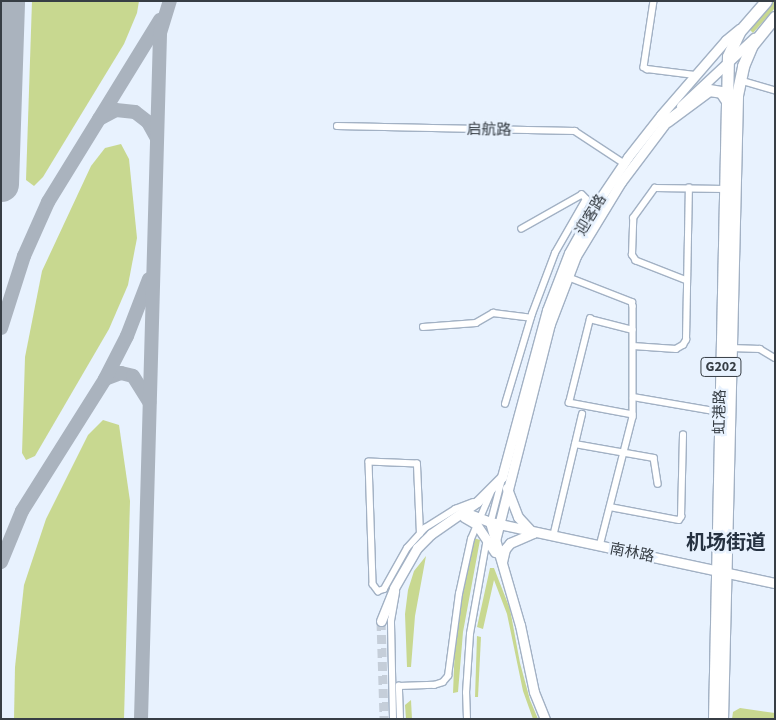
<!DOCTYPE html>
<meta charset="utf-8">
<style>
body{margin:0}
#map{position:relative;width:776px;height:720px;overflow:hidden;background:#e8f2fe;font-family:"Source Sans 3","Noto Sans SC",sans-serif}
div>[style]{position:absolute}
.green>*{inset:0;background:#c8d890}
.taxiway>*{height:14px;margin:-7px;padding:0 7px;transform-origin:7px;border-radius:7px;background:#aab3be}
.runway>*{height:35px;margin:-17.5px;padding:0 17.5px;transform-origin:17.5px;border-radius:17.5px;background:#aab3be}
.secondary-tunnel>*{height:9px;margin-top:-4.5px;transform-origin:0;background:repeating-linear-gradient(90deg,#c5ced9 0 9px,transparent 0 13.5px)}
.roads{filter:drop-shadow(1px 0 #a2b1c4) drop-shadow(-1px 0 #a2b1c4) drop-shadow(0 1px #a2b1c4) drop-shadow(0 -1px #a2b1c4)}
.street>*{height:5.5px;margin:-2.75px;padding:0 2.75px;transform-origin:2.75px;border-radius:2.75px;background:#fff}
.secondary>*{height:9px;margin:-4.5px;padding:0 4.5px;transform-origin:4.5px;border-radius:4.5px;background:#fff}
.highway>*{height:11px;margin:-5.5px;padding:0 5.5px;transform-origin:5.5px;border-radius:5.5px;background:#fff}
span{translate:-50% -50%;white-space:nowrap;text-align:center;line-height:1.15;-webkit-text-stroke:5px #e8f2fe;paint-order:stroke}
.shield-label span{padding:1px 4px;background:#e8f2fe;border:1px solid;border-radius:4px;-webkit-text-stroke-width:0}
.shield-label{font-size:14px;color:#373e45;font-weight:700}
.street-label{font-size:15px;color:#373e45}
.district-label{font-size:20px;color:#263241;font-weight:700}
.frame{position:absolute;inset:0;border:2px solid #373e45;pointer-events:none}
</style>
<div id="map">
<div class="green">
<i style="clip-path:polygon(32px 1px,139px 1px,137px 13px,124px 44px,43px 177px,34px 186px,26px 180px)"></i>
<i style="clip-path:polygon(773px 1px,775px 1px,775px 8px,753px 33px,748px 28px)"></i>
<i style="clip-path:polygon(121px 144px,129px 159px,137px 238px,128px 285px,109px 329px,35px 456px,26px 460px,22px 453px,25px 357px,42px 271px,91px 166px,105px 148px)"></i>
<i style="clip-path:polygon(103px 420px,119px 425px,130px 501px,124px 719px,14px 719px,15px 667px,24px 585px,46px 519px,88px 435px)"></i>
<i style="clip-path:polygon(474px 538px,480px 540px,463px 632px,458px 692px,453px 693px,455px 644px,463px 589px)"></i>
<i style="clip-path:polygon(426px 556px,415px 616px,411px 667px,407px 667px,405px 614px,408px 590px,414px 571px)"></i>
<i style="clip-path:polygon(490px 568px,494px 568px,510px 609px,520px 663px,530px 700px,538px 719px,533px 719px,523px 691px,507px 614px,494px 580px,483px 629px,477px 627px)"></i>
<i style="clip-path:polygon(477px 636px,481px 637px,478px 697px,475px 697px)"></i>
<i style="clip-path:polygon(411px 700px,412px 719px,406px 719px,405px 705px)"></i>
<i style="clip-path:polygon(740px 708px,775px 713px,775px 719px,732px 719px,733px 712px)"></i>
</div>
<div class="taxiway">
<i style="left:99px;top:119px;width:19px;rotate:-28deg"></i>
<i style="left:116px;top:110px;width:19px;rotate:6deg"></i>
<i style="left:135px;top:112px;width:16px;rotate:38deg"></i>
<i style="left:148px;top:122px;width:18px;rotate:61deg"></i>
<i style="left:1px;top:328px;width:76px;rotate:-72.3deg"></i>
<i style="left:24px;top:256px;width:59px;rotate:-66deg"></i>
<i style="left:48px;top:202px;width:214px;rotate:-58.4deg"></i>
<i style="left:105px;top:379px;width:17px;rotate:-21deg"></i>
<i style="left:121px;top:373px;width:12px;rotate:14deg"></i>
<i style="left:133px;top:376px;width:31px;rotate:58deg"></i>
<i style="left:1px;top:562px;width:55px;rotate:-67.6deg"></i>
<i style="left:22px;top:511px;width:156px;rotate:-57.8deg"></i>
<i style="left:105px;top:379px;width:48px;rotate:-62.9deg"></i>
<i style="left:127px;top:336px;width:61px;rotate:-68.9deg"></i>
<i style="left:141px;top:719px;width:686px;rotate:-88.41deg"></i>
<i style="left:160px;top:33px;width:34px;rotate:-73deg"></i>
</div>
<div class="runway">
<i style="left:1px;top:184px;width:183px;rotate:-88.1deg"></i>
</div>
<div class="secondary-tunnel">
<i style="left:381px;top:621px;width:98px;rotate:88.2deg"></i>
</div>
<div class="roads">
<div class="street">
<i style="left:654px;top:1px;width:67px;rotate:98.6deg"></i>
<i style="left:644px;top:67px;width:4px;rotate:34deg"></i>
<i style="left:647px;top:69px;width:48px;rotate:7.1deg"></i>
<i style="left:739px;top:80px;width:37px;rotate:16deg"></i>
<i style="left:337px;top:126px;width:238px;rotate:1.2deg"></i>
<i style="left:575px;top:131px;width:60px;rotate:33.4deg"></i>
<i style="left:568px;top:277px;width:69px;rotate:21.3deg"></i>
<i style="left:632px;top:302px;width:4px;rotate:76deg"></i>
<i style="left:633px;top:306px;width:111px;rotate:90deg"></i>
<i style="left:633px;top:417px;width:133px;rotate:104.3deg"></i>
<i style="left:687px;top:281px;width:55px;rotate:-158.6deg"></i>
<i style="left:636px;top:261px;width:7px;rotate:-124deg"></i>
<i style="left:632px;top:255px;width:37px;rotate:-88deg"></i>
<i style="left:633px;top:218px;width:37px;rotate:-54deg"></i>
<i style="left:655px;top:188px;width:70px;rotate:0.8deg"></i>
<i style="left:423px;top:327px;width:53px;rotate:-4.3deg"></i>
<i style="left:476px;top:323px;width:20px;rotate:-30deg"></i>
<i style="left:493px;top:313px;width:38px;rotate:7deg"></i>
<i style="left:633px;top:346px;width:43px;rotate:4deg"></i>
<i style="left:676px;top:349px;width:8px;rotate:-30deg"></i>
<i style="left:683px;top:345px;width:6px;rotate:-59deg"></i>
<i style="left:686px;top:340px;width:152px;rotate:-88.9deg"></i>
<i style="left:731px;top:348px;width:29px;rotate:2deg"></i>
<i style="left:760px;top:349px;width:17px;rotate:31deg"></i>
<i style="left:633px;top:397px;width:88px;rotate:9.8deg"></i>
<i style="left:505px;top:404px;width:94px;rotate:-73.3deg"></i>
<i style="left:532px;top:314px;width:65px;rotate:-69.3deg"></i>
<i style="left:555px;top:253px;width:62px;rotate:-60.1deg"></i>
<i style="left:586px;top:199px;width:6px;rotate:-135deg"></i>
<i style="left:582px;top:195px;width:69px;rotate:150.5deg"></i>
<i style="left:633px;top:415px;width:65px;rotate:-169.4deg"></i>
<i style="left:569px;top:403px;width:87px;rotate:-76deg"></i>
<i style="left:590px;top:319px;width:44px;rotate:14.3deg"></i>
<i style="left:575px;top:444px;width:80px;rotate:10deg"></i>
<i style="left:654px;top:458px;width:26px;rotate:81deg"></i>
<i style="left:610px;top:507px;width:70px;rotate:10.7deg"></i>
<i style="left:679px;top:520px;width:4px;rotate:-56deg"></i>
<i style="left:681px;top:517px;width:82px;rotate:-88.6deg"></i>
<i style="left:490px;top:525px;width:48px;rotate:-75.4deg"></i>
<i style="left:420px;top:534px;width:70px;rotate:-92.5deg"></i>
<i style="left:417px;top:464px;width:48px;rotate:-177.6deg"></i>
<i style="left:369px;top:462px;width:122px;rotate:88.1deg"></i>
<i style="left:373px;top:584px;width:9px;rotate:54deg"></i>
<i style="left:378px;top:591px;width:6px;rotate:-18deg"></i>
<i style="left:384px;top:589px;width:47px;rotate:-60.7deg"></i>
<i style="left:407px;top:548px;width:27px;rotate:-48deg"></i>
<i style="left:425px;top:528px;width:36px;rotate:-32deg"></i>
<i style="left:455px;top:509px;width:19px;rotate:-21deg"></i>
<i style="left:553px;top:537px;width:126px;rotate:-76.7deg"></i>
<i style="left:393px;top:719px;width:98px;rotate:-91.2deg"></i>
<i style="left:391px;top:621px;width:29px;rotate:-80deg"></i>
<i style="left:400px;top:719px;width:33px;rotate:-92deg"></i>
<i style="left:399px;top:686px;width:35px;rotate:-2deg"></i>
<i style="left:434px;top:685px;width:9px;rotate:-18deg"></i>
<i style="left:443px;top:682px;width:8px;rotate:-50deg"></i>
<i style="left:448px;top:676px;width:83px;rotate:-82.4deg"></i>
<i style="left:459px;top:594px;width:56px;rotate:-77.7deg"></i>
<i style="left:471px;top:539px;width:53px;rotate:-66.8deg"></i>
<i style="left:467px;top:719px;width:26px;rotate:-92deg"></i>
<i style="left:466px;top:693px;width:59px;rotate:-86.1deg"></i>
<i style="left:470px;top:634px;width:97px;rotate:-79.9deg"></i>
</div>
<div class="secondary">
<i style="left:681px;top:106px;width:100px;rotate:-43deg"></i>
<i style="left:464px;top:512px;width:28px;rotate:21deg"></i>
<i style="left:490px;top:522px;width:107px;rotate:73.8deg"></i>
<i style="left:520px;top:625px;width:68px;rotate:78.2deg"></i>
<i style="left:534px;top:692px;width:29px;rotate:68deg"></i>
<i style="left:464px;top:517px;width:14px;rotate:30deg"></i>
<i style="left:476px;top:524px;width:34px;rotate:56deg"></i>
<i style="left:490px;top:522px;width:291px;rotate:12.1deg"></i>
<i style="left:495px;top:541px;width:224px;rotate:-75.8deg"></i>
<i style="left:550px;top:324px;width:73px;rotate:-69.1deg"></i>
<i style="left:576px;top:256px;width:87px;rotate:-58.7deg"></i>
<i style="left:621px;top:182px;width:81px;rotate:-53deg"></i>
<i style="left:502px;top:562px;width:13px;rotate:-77deg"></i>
<i style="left:505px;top:549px;width:8px;rotate:-50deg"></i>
<i style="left:510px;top:543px;width:25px;rotate:-23deg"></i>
<i style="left:533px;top:533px;width:22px;rotate:-133deg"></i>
<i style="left:518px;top:517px;width:31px;rotate:-111deg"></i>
<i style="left:381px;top:621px;width:35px;rotate:-68deg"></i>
<i style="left:394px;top:588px;width:46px;rotate:-60.1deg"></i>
<i style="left:417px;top:548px;width:20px;rotate:-45deg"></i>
<i style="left:431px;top:534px;width:56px;rotate:-34.8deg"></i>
<i style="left:477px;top:502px;width:35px;rotate:-45deg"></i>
<i style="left:502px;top:477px;width:173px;rotate:-74.9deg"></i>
<i style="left:547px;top:310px;width:61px;rotate:-68.9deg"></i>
<i style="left:569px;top:253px;width:57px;rotate:-60.8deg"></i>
<i style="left:597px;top:203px;width:55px;rotate:-56deg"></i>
<i style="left:628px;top:157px;width:53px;rotate:-51.8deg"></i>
<i style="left:661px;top:115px;width:99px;rotate:-49.1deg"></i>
<i style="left:726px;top:40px;width:17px;rotate:-40deg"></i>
</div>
<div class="highway">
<i style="left:667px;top:121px;width:52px;rotate:-36.4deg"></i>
<i style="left:709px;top:90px;width:12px;rotate:9deg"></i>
<i style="left:721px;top:92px;width:11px;rotate:56deg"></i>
<i style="left:714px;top:719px;width:663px;rotate:-88.79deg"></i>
<i style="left:728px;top:56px;width:26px;rotate:-65deg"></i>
<i style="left:739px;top:32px;width:41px;rotate:-48.9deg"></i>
<i style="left:722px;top:719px;width:624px;rotate:-88.62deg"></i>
<i style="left:737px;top:95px;width:30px;rotate:-78deg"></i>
<i style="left:743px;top:66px;width:23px;rotate:-67deg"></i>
<i style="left:752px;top:45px;width:36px;rotate:-51deg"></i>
</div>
</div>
<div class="shield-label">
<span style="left:721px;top:367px">G202</span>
</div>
<div class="street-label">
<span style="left:489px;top:130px;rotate:1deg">启航路</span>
<span style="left:591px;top:215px;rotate:-59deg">迎客路</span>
<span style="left:720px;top:412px;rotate:-89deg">虹港路</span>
<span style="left:632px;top:553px;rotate:11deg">南林路</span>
</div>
<div class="district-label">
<span style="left:726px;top:543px">机场街道</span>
</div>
<div class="frame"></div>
</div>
